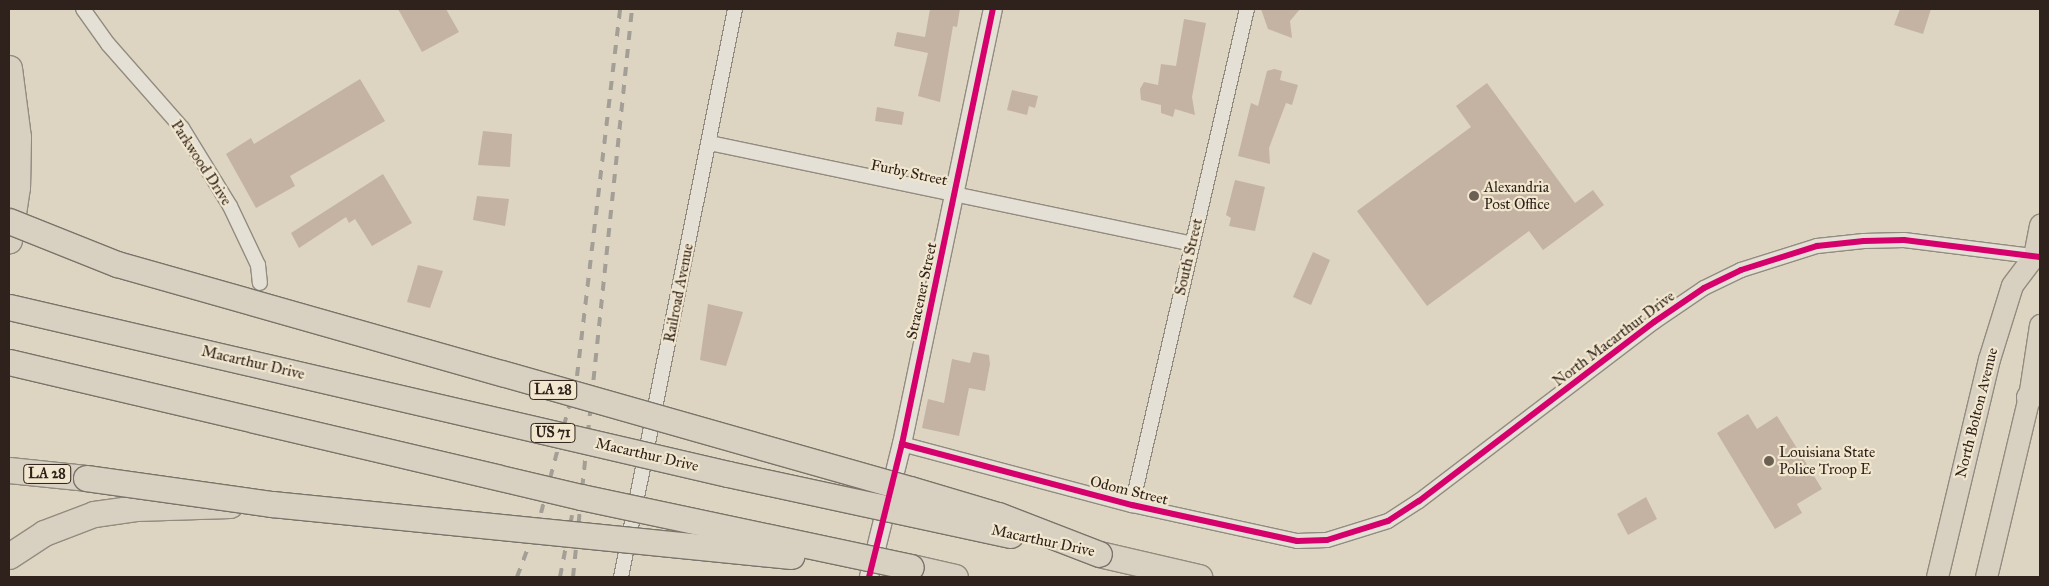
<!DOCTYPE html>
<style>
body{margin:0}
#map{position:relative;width:2049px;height:586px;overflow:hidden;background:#ddd5c1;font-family:"IM FELL Great Primer",serif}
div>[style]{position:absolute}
.building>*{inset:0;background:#c4b3a2}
.roads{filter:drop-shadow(1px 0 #928b80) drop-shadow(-1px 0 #928b80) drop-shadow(0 1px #928b80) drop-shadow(0 -1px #928b80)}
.minor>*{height:14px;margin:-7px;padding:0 7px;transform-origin:7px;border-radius:7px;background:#e5e0d5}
.tertiary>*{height:18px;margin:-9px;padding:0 9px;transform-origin:9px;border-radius:9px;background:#e5e0d5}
.primary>*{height:21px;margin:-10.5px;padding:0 10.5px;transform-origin:10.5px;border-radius:10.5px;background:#d8d0c1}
.motorway>*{height:25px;margin:-12.5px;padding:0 12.5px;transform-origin:12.5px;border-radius:12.5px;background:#d8d0c1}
.rail>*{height:4px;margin-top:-2px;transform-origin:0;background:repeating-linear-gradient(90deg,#a49f96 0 9px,transparent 0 18px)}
.bridges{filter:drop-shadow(1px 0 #79746a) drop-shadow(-1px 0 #79746a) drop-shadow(0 1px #79746a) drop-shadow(0 -1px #79746a)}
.motorway-bridge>*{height:25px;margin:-12.5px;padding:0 12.5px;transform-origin:12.5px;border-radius:12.5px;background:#d8d0c1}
.cycleway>*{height:6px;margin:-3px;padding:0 3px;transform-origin:3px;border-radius:3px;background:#d6006c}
.dots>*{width:14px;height:14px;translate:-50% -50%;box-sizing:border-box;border:2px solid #f1e6ce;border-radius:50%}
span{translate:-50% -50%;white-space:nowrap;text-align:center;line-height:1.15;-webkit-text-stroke:4.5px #f1e6ce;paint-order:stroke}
.shield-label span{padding:1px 4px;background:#f1e6ce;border:1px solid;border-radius:4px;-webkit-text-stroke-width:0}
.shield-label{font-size:14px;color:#2f211b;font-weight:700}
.street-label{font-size:15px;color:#2f211b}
.poi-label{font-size:15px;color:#2f211b}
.left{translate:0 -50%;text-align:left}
.frame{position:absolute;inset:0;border:10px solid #2f211b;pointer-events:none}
</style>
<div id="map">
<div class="building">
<i style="clip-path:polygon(398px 9px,446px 9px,459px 32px,422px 52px)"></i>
<i style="clip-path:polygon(930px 9px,960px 9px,957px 27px,953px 26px,940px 102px,918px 96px,928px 53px,894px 46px,897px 32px,925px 37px)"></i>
<i style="clip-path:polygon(1261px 9px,1300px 9px,1290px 21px,1292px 38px,1268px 29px)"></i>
<i style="clip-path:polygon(1900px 9px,1931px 9px,1923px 34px,1894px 25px)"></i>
<i style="clip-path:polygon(1184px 19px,1206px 23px,1192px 97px,1195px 115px,1175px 109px,1173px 117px,1161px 113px,1161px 105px,1141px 100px,1140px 89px,1144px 82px,1158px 85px,1161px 64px,1176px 66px)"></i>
<i style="clip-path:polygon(1274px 69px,1282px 71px,1280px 80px,1298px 85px,1292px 105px,1286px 103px,1269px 148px,1270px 164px,1238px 156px,1251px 103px,1258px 106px,1267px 71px)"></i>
<i style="clip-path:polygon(360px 79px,385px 121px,290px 176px,295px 186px,256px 208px,226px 154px,251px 138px,254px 144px)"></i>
<i style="clip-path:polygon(1487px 83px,1575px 203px,1593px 190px,1604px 205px,1543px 250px,1529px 231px,1427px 306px,1357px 211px,1471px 127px,1456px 106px)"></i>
<i style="clip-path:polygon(1012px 90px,1038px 96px,1035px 108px,1029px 106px,1027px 115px,1007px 110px)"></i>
<i style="clip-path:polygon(877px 107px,904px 112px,902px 125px,875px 121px)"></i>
<i style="clip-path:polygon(483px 131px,512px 134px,510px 167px,478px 165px)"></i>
<i style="clip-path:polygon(383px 174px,412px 223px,372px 246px,355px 219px,349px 223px,346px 217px,299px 248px,291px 233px)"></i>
<i style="clip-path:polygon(1235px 180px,1265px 187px,1255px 231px,1229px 226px,1231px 218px,1226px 215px)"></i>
<i style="clip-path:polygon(477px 196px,509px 199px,505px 226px,473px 220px)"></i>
<i style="clip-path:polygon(1313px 252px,1330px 260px,1311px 305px,1293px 297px)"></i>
<i style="clip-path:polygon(418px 265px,443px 271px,430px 308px,407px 302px)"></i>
<i style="clip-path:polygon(708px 304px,743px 312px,726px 366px,700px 360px)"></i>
<i style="clip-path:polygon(973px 352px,989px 355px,990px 364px,985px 391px,969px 388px,959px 436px,922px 428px,928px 399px,944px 403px,952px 359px,970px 363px)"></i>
<i style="clip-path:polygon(1748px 414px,1757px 429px,1777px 416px,1822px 489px,1797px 504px,1802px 513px,1775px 529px,1717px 433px)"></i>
<i style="clip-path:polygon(1646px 497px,1657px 519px,1628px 535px,1617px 514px)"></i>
</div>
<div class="roads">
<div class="minor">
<i style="left:83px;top:9px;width:43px;rotate:54.5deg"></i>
<i style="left:108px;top:44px;width:112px;rotate:48.6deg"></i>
<i style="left:182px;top:128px;width:92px;rotate:58.4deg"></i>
<i style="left:230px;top:206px;width:65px;rotate:64.6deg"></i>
<i style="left:258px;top:265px;width:18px;rotate:84deg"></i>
<i style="left:710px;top:143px;width:492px;rotate:11.8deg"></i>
<i style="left:902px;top:444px;width:238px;rotate:14.9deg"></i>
<i style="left:1132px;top:505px;width:169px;rotate:12.3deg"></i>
<i style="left:1297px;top:541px;width:30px;rotate:-2deg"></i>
<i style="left:1327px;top:540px;width:64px;rotate:-17.3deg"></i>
<i style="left:1388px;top:521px;width:37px;rotate:-33deg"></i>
<i style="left:1419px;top:501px;width:295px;rotate:-37.3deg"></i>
<i style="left:1654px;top:322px;width:60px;rotate:-34.2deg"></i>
<i style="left:1704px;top:288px;width:41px;rotate:-25.9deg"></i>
<i style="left:1741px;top:270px;width:80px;rotate:-17.5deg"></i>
<i style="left:1817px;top:246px;width:47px;rotate:-6.1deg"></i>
<i style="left:1864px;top:241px;width:40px;rotate:-1.4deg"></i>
<i style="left:1904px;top:240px;width:137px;rotate:7.1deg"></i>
<i style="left:1132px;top:505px;width:509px;rotate:-76.95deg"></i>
<i style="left:621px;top:577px;width:579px;rotate:-78.65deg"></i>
</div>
<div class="tertiary">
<i style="left:869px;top:577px;width:137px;rotate:-76.1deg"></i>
<i style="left:902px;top:444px;width:444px;rotate:-78.2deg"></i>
</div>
<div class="primary">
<i style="left:1937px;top:577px;width:224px;rotate:-76.6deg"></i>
<i style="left:1989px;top:359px;width:77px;rotate:-72.7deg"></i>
<i style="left:2012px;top:285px;width:36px;rotate:-53deg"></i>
<i style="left:2034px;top:256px;width:32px;rotate:-79deg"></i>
<i style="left:1986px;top:577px;width:185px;rotate:-76.6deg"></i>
<i style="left:2029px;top:397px;width:73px;rotate:-81.3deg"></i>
</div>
<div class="motorway">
<i style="left:9px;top:68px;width:70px;rotate:82.6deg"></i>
<i style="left:18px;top:137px;width:50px;rotate:91.1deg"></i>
<i style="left:17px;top:187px;width:54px;rotate:98.6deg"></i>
<i style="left:2029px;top:397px;width:19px;rotate:-55deg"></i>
<i style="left:9px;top:470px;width:77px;rotate:5.9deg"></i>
<i style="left:1099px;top:554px;width:103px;rotate:13deg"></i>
<i style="left:9px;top:556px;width:42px;rotate:-33.3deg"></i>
<i style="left:44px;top:533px;width:53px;rotate:-20.8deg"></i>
<i style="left:94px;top:514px;width:42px;rotate:-8.1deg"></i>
<i style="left:136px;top:508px;width:94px;rotate:-1.8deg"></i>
<i style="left:911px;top:567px;width:45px;rotate:12.8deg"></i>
</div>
</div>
<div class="rail">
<i style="left:517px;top:577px;width:68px;rotate:-69.4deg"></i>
<i style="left:541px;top:513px;width:142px;rotate:-75.3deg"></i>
<i style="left:577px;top:376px;width:370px;rotate:-83.3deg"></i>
<i style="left:560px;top:577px;width:63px;rotate:-79deg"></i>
<i style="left:573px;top:577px;width:571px;rotate:-84.07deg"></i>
</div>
<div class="bridges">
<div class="motorway-bridge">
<i style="left:9px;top:221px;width:116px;rotate:21.7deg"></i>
<i style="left:117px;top:264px;width:824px;rotate:15.84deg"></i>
<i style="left:910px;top:489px;width:92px;rotate:16.5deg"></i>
<i style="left:998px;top:515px;width:108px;rotate:21.1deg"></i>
<i style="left:9px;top:307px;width:738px;rotate:13.08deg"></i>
<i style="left:728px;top:474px;width:289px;rotate:12.2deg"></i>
<i style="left:9px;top:362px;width:588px;rotate:13.28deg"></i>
<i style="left:581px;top:497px;width:337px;rotate:12deg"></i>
<i style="left:86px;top:478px;width:188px;rotate:8deg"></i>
<i style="left:272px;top:504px;width:522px;rotate:5.72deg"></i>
</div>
</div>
<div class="cycleway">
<i style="left:902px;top:444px;width:238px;rotate:14.9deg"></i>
<i style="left:1132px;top:505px;width:169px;rotate:12.3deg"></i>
<i style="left:1297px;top:541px;width:30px;rotate:-2deg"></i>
<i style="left:1327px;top:540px;width:64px;rotate:-17.3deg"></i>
<i style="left:1388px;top:521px;width:37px;rotate:-33deg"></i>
<i style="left:1419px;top:501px;width:295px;rotate:-37.3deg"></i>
<i style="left:1654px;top:322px;width:60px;rotate:-34.2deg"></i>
<i style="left:1704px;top:288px;width:41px;rotate:-25.9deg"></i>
<i style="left:1741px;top:270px;width:80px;rotate:-17.5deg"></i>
<i style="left:1817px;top:246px;width:47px;rotate:-6.1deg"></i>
<i style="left:1864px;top:241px;width:40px;rotate:-1.4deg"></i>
<i style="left:1904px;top:240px;width:137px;rotate:7.1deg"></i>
<i style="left:869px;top:577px;width:137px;rotate:-76.1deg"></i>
<i style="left:902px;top:444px;width:444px;rotate:-78.2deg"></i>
</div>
<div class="dots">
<i style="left:1474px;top:196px;background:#6c6055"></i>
<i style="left:1769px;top:461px;background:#6c6055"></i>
</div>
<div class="shield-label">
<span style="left:553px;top:390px">LA 28</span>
<span style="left:553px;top:433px">US 71</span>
<span style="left:47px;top:474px">LA 28</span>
</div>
<div class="street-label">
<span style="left:201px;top:163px;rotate:57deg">Parkwood Drive</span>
<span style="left:909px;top:173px;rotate:12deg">Furby Street</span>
<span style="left:1189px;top:257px;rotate:-77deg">South Street</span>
<span style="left:922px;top:291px;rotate:-78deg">Stracener Street</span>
<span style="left:679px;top:293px;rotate:-79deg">Railroad Avenue</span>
<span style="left:1614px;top:339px;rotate:-37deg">North Macarthur Drive</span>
<span style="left:253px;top:363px;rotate:13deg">Macarthur Drive</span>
<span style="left:1977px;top:413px;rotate:-76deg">North Bolton Avenue</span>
<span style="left:647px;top:455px;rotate:13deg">Macarthur Drive</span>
<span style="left:1129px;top:491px;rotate:14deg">Odom Street</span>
<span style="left:1043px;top:541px;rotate:12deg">Macarthur Drive</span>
</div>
<div class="poi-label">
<span class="left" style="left:1484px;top:196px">Alexandria<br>Post Office</span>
<span class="left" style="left:1779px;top:461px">Louisiana State<br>Police Troop E</span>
</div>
<div class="frame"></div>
</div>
